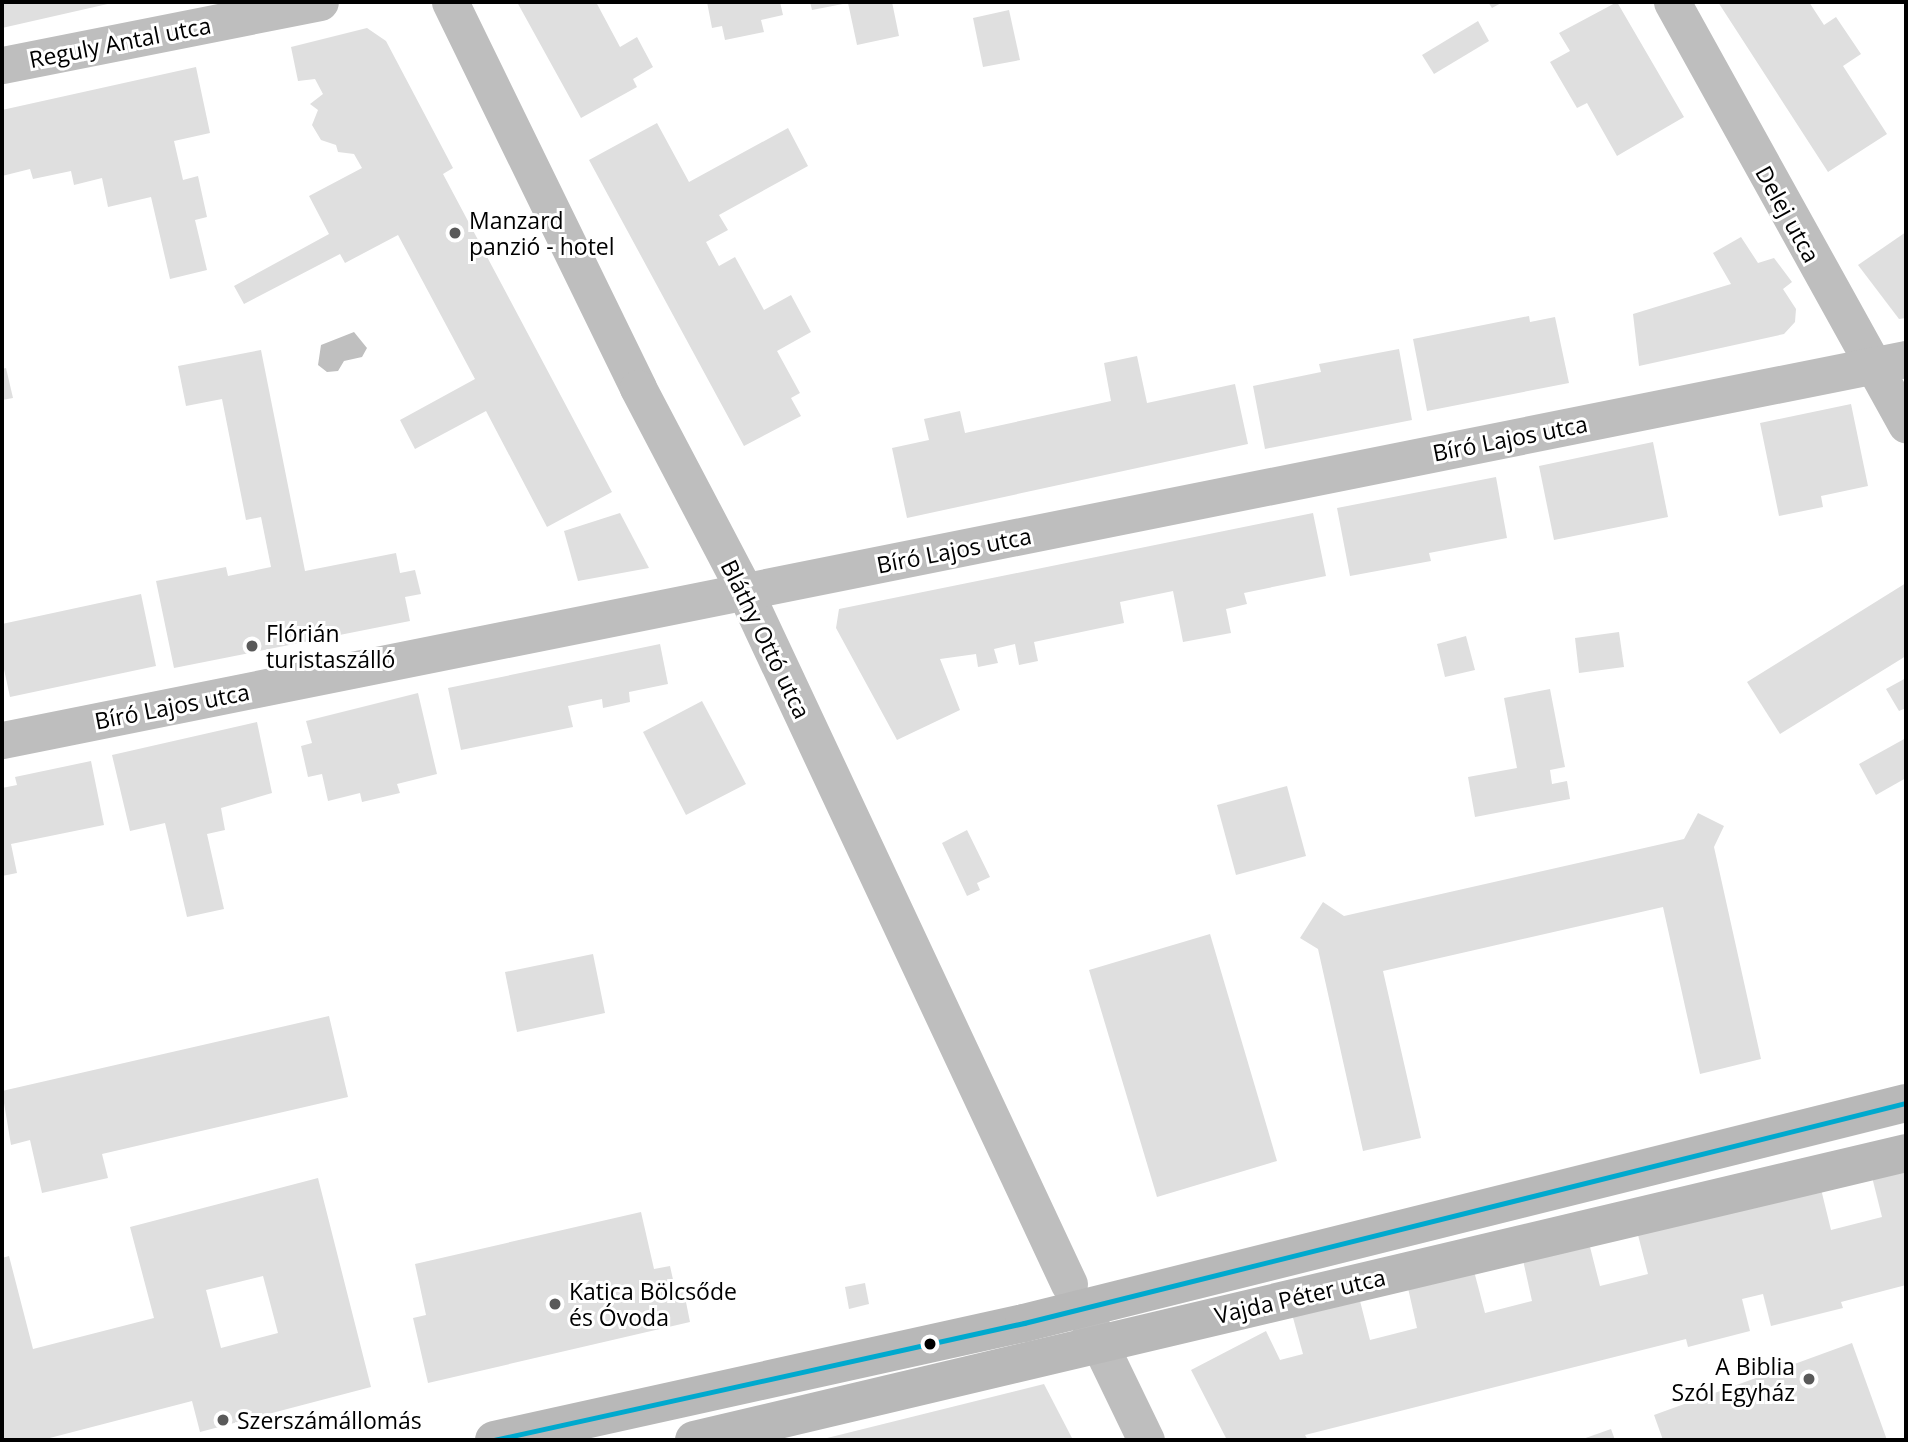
<!DOCTYPE html>
<meta charset="utf-8">
<style>
body{margin:0}
#map{position:relative;width:1908px;height:1442px;overflow:hidden;background:#fff;font-family:"Open Sans",sans-serif}
div>[style]{position:absolute}
.water>*{inset:0;background:#bfbfbf}
.building>*{inset:0;background:#dfdfdf}
.street>*{height:37px;margin:-18.5px;padding:0 18.5px;transform-origin:18.5px;border-radius:18.5px;background:#bebebe}
.secondary>*{height:38px;margin:-19px;padding:0 19px;transform-origin:19px;border-radius:19px;background:#b8b8b8}
.bus-1>*{height:5px;margin:-2.5px;padding:0 2.5px;transform-origin:2.5px;border-radius:2.5px;background:#00a9ce}
.dots>*{width:19px;height:19px;translate:-50% -50%;box-sizing:border-box;border:4px solid #fff;border-radius:50%}
span{translate:-50% -50%;white-space:nowrap;text-align:center;line-height:1.15;-webkit-text-stroke:6px #fff;paint-order:stroke}
.street-label{font-size:23px;color:#000}
.poi-label{font-size:23px;color:#000}
.left{translate:0 -50%;text-align:left}
.right{translate:-100% -50%;text-align:right}
.frame{position:absolute;inset:0;border:4px solid #000;pointer-events:none}
</style>
<div id="map">
<div class="water">
<i style="clip-path:polygon(354px 332px,367px 348px,362px 357px,344px 361px,338px 371px,327px 372px,318px 365px,321px 345px)"></i>
</div>
<div class="building">
<i style="clip-path:polygon(2px 2px,111px 2px,112px 3px,2px 28px)"></i>
<i style="clip-path:polygon(517px 2px,596px 2px,620px 47px,637px 37px,653px 67px,633px 79px,637px 87px,581px 118px)"></i>
<i style="clip-path:polygon(707px 2px,780px 2px,783px 15px,761px 20px,764px 32px,725px 40px,722px 26px,712px 28px)"></i>
<i style="clip-path:polygon(810px 2px,892px 2px,899px 36px,857px 45px,848px 3px,812px 10px)"></i>
<i style="clip-path:polygon(1488px 2px,1503px 2px,1492px 8px)"></i>
<i style="clip-path:polygon(1617px 2px,1684px 117px,1617px 156px,1587px 103px,1577px 108px,1550px 62px,1570px 51px,1559px 33px)"></i>
<i style="clip-path:polygon(1718px 2px,1809px 2px,1824px 25px,1836px 17px,1861px 54px,1843px 66px,1887px 134px,1828px 172px)"></i>
<i style="clip-path:polygon(1009px 10px,1020px 60px,983px 67px,973px 18px)"></i>
<i style="clip-path:polygon(1478px 21px,1489px 41px,1434px 74px,1422px 55px)"></i>
<i style="clip-path:polygon(367px 28px,386px 41px,453px 168px,443px 174px,612px 492px,547px 527px,486px 411px,415px 449px,400px 420px,475px 379px,398px 235px,345px 263px,340px 254px,244px 304px,234px 286px,329px 234px,309px 196px,362px 168px,354px 154px,338px 152px,336px 145px,321px 140px,312px 125px,318px 110px,310px 104px,323px 94px,315px 79px,298px 81px,291px 47px)"></i>
<i style="clip-path:polygon(196px 67px,210px 133px,174px 141px,183px 180px,198px 176px,207px 217px,195px 220px,207px 270px,170px 279px,151px 197px,108px 207px,102px 178px,74px 185px,71px 171px,33px 179px,30px 169px,2px 176px,2px 110px)"></i>
<i style="clip-path:polygon(657px 123px,689px 182px,788px 128px,808px 166px,719px 215px,728px 230px,706px 242px,719px 266px,735px 257px,764px 310px,791px 295px,811px 332px,777px 351px,800px 393px,791px 398px,801px 416px,744px 446px,589px 160px)"></i>
<i style="clip-path:polygon(1906px 232px,1906px 318px,1899px 319px,1858px 265px)"></i>
<i style="clip-path:polygon(1741px 237px,1758px 263px,1774px 258px,1792px 282px,1783px 289px,1796px 309px,1795px 322px,1784px 334px,1639px 366px,1633px 314px,1731px 284px,1713px 253px)"></i>
<i style="clip-path:polygon(1529px 316px,1530px 322px,1555px 317px,1569px 383px,1427px 411px,1413px 339px)"></i>
<i style="clip-path:polygon(1399px 349px,1412px 420px,1265px 449px,1253px 386px,1321px 372px,1319px 364px)"></i>
<i style="clip-path:polygon(261px 350px,305px 571px,396px 553px,400px 573px,415px 570px,421px 594px,405px 597px,410px 621px,174px 668px,156px 581px,226px 567px,228px 576px,271px 567px,261px 517px,246px 520px,222px 399px,186px 406px,178px 366px)"></i>
<i style="clip-path:polygon(1137px 356px,1147px 403px,1235px 384px,1248px 444px,907px 518px,892px 448px,929px 440px,924px 419px,960px 411px,965px 433px,1111px 401px,1104px 363px)"></i>
<i style="clip-path:polygon(6px 368px,13px 398px,2px 400px,2px 369px)"></i>
<i style="clip-path:polygon(1851px 404px,1868px 486px,1821px 496px,1823px 507px,1779px 516px,1760px 423px)"></i>
<i style="clip-path:polygon(1653px 442px,1668px 517px,1554px 540px,1539px 466px)"></i>
<i style="clip-path:polygon(1496px 477px,1507px 538px,1429px 553px,1431px 561px,1350px 576px,1337px 508px)"></i>
<i style="clip-path:polygon(620px 513px,649px 568px,578px 581px,564px 531px)"></i>
<i style="clip-path:polygon(1313px 513px,1326px 576px,1244px 593px,1247px 604px,1226px 609px,1231px 633px,1183px 642px,1173px 591px,1120px 602px,1124px 623px,1034px 642px,1038px 661px,1019px 665px,1015px 644px,994px 649px,998px 663px,978px 667px,976px 654px,940px 659px,960px 710px,897px 740px,836px 628px,839px 609px)"></i>
<i style="clip-path:polygon(1906px 583px,1906px 656px,1780px 734px,1747px 682px)"></i>
<i style="clip-path:polygon(141px 594px,156px 666px,10px 697px,2px 660px,2px 624px)"></i>
<i style="clip-path:polygon(1619px 632px,1624px 667px,1579px 673px,1575px 638px)"></i>
<i style="clip-path:polygon(1466px 636px,1475px 670px,1445px 677px,1437px 644px)"></i>
<i style="clip-path:polygon(660px 644px,668px 684px,629px 692px,630px 702px,603px 708px,602px 699px,568px 706px,573px 727px,461px 750px,448px 688px)"></i>
<i style="clip-path:polygon(1906px 678px,1906px 708px,1899px 711px,1886px 689px)"></i>
<i style="clip-path:polygon(1550px 689px,1565px 767px,1550px 770px,1552px 784px,1567px 781px,1570px 799px,1475px 817px,1468px 777px,1517px 768px,1504px 698px)"></i>
<i style="clip-path:polygon(418px 693px,437px 774px,397px 784px,400px 793px,362px 802px,360px 793px,328px 801px,322px 774px,308px 777px,301px 746px,312px 743px,306px 721px)"></i>
<i style="clip-path:polygon(702px 701px,746px 784px,686px 815px,643px 732px)"></i>
<i style="clip-path:polygon(257px 722px,272px 793px,221px 808px,225px 830px,207px 834px,224px 909px,187px 917px,165px 823px,130px 831px,112px 755px)"></i>
<i style="clip-path:polygon(1906px 738px,1906px 778px,1876px 795px,1859px 764px)"></i>
<i style="clip-path:polygon(91px 761px,104px 825px,11px 844px,17px 873px,2px 876px,2px 788px,17px 785px,15px 777px)"></i>
<i style="clip-path:polygon(1287px 786px,1306px 856px,1236px 875px,1217px 805px)"></i>
<i style="clip-path:polygon(1698px 813px,1724px 826px,1714px 847px,1761px 1059px,1700px 1074px,1663px 907px,1383px 971px,1421px 1138px,1363px 1151px,1318px 949px,1300px 938px,1323px 902px,1344px 916px,1684px 839px)"></i>
<i style="clip-path:polygon(967px 830px,990px 877px,977px 883px,980px 890px,967px 896px,942px 843px)"></i>
<i style="clip-path:polygon(1210px 934px,1277px 1161px,1157px 1197px,1089px 970px)"></i>
<i style="clip-path:polygon(593px 954px,605px 1013px,517px 1032px,505px 972px)"></i>
<i style="clip-path:polygon(329px 1016px,348px 1097px,102px 1154px,108px 1178px,42px 1193px,30px 1140px,11px 1145px,2px 1091px)"></i>
<i style="clip-path:polygon(1906px 1168px,1906px 1285px,1841px 1302px,1843px 1308px,1771px 1326px,1763px 1294px,1742px 1299px,1750px 1331px,1688px 1347px,1686px 1339px,1305px 1435px,1308px 1440px,1227px 1440px,1191px 1370px,1266px 1331px,1280px 1360px,1303px 1354px,1292px 1314px,1359px 1297px,1370px 1340px,1417px 1328px,1408px 1288px,1474px 1271px,1485px 1313px,1532px 1301px,1523px 1260px,1589px 1243px,1600px 1286px,1648px 1274px,1638px 1235px,1821px 1189px,1831px 1230px,1882px 1217px,1872px 1177px)"></i>
<i style="clip-path:polygon(evenodd,318px 1178px,371px 1387px,200px 1432px,192px 1401px,42px 1440px,2px 1440px,2px 1258px,9px 1256px,33px 1349px,154px 1318px,130px 1227px,318px 1178px,263px 1276px,278px 1333px,221px 1348px,206px 1290px,263px 1276px)"></i>
<i style="clip-path:polygon(641px 1212px,654px 1269px,670px 1266px,676px 1293px,684px 1292px,690px 1322px,428px 1383px,413px 1318px,426px 1315px,415px 1264px)"></i>
<i style="clip-path:polygon(865px 1283px,869px 1304px,849px 1309px,845px 1287px)"></i>
<i style="clip-path:polygon(1852px 1343px,1887px 1440px,1663px 1440px,1654px 1415px)"></i>
<i style="clip-path:polygon(1044px 1384px,1073px 1440px,823px 1440px,823px 1439px)"></i>
<i style="clip-path:polygon(1611px 1429px,1615px 1440px,1580px 1440px)"></i>
</div>
<div class="street">
<i style="left:450px;top:2px;width:429px;rotate:64deg"></i>
<i style="left:638px;top:388px;width:230px;rotate:62.3deg"></i>
<i style="left:745px;top:592px;width:764px;rotate:64.91deg"></i>
<i style="left:1672px;top:2px;width:483px;rotate:61deg"></i>
<i style="left:2px;top:65px;width:324px;rotate:-11.2deg"></i>
<i style="left:2px;top:740px;width:1942px;rotate:-11.32deg"></i>
<i style="left:1086px;top:1316px;width:138px;rotate:64.2deg"></i>
</div>
<div class="secondary">
<i style="left:494px;top:1440px;width:543px;rotate:-12.45deg"></i>
<i style="left:1024px;top:1323px;width:909px;rotate:-14.01deg"></i>
<i style="left:694px;top:1440px;width:1246px;rotate:-13.32deg"></i>
</div>
<div class="bus-1">
<i style="left:494px;top:1440px;width:543px;rotate:-12.45deg"></i>
<i style="left:1024px;top:1323px;width:909px;rotate:-14.01deg"></i>
</div>
<div class="dots">
<i style="left:455px;top:233px;background:#595959"></i>
<i style="left:252px;top:646px;background:#595959"></i>
<i style="left:555px;top:1304px;background:#595959"></i>
<i style="left:930px;top:1344px;background:#000"></i>
<i style="left:1809px;top:1379px;background:#595959"></i>
<i style="left:223px;top:1420px;background:#595959"></i>
</div>
<div class="street-label">
<span style="left:120px;top:42px;rotate:-11deg">Reguly Antal utca</span>
<span style="left:1788px;top:214px;rotate:61deg">Delej utca</span>
<span style="left:1510px;top:438px;rotate:-11deg">Bíró Lajos utca</span>
<span style="left:954px;top:550px;rotate:-11deg">Bíró Lajos utca</span>
<span style="left:766px;top:639px;rotate:64deg">Bláthy Ottó utca</span>
<span style="left:172px;top:706px;rotate:-11deg">Bíró Lajos utca</span>
<span style="left:1300px;top:1296px;rotate:-13deg">Vajda Péter utca</span>
</div>
<div class="poi-label">
<span class="left" style="left:469px;top:233px">Manzard<br>panzió - hotel</span>
<span class="left" style="left:266px;top:646px">Flórián<br>turistaszálló</span>
<span class="left" style="left:569px;top:1304px">Katica Bölcsőde<br>és Óvoda</span>
<span class="right" style="left:1795px;top:1379px">A Biblia<br>Szól Egyház</span>
<span class="left" style="left:237px;top:1420px">Szerszámállomás</span>
</div>
<div class="frame"></div>
</div>
